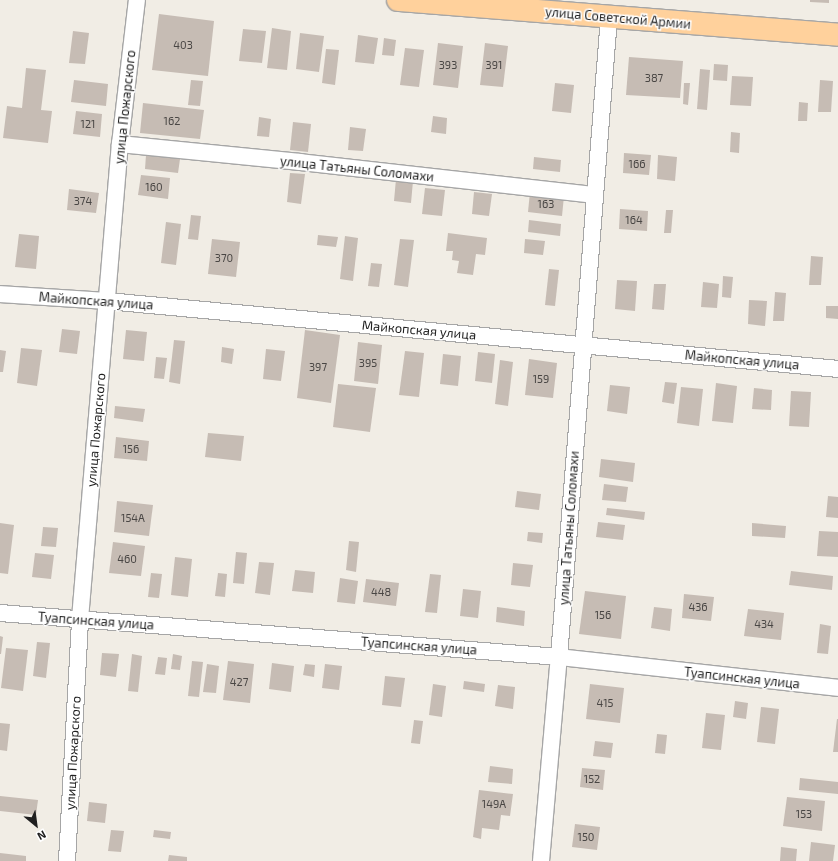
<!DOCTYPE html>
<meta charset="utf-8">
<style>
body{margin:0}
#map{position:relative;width:838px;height:861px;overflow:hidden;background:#f1ede5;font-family:"Exo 2",sans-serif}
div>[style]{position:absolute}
.building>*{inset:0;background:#c6bcb4}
.roads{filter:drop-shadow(1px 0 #a6a6a6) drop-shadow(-1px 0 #a6a6a6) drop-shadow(0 1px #a6a6a6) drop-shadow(0 -1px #a6a6a6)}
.street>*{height:16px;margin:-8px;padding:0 8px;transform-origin:8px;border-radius:8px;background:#fff}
.primary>*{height:22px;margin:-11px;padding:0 11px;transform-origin:11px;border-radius:11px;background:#ffd19c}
span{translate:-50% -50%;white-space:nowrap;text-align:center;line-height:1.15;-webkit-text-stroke:3px #fff;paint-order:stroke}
.number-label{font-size:11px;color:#494644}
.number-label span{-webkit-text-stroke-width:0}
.street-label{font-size:13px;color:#1f1f1f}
.north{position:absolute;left:16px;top:805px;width:40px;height:40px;-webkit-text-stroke:3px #fff;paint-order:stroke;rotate:151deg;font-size:11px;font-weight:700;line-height:16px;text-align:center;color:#1f1f1f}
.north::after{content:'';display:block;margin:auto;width:14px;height:18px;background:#1f1f1f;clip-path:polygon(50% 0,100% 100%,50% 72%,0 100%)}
</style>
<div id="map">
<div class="building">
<i style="clip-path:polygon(810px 0,829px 0,829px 3px,810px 2px)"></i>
<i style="clip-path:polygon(159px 14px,214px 21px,208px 76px,152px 70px)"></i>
<i style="clip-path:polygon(272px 28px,291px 31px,287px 70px,267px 68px)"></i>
<i style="clip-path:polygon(243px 29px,266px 31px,262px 63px,239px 61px)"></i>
<i style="clip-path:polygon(73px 31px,89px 33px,85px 64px,69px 63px)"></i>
<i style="clip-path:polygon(300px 33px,324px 36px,319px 72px,296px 69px)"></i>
<i style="clip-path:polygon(358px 35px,378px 38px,374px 64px,355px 62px)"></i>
<i style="clip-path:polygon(384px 38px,396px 40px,394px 56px,382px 55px)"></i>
<i style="clip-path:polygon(438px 43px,463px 46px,458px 88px,433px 85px)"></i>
<i style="clip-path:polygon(485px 43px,508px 46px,503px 87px,480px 85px)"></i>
<i style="clip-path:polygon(405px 48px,424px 50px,419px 87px,400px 85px)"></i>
<i style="clip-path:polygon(326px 49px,339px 50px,335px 85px,322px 83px)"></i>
<i style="clip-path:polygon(629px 57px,683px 61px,680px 98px,626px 95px)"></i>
<i style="clip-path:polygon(714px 64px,728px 65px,727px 81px,713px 80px)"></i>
<i style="clip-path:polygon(26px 68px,46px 70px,41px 110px,52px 111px,48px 143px,3px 138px,7px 106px,22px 108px)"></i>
<i style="clip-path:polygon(700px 69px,710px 70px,707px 110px,697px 109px)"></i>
<i style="clip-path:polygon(732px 76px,753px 77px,751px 106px,730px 105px)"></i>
<i style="clip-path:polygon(74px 80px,108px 84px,106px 106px,71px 102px)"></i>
<i style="clip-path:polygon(191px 80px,203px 81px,200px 106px,188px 105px)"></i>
<i style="clip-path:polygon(820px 80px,833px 81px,831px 112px,818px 112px)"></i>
<i style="clip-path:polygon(555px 83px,574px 85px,571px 113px,552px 111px)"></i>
<i style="clip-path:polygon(684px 83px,690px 83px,688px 105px,683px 104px)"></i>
<i style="clip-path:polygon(799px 102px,808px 103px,807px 121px,798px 121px)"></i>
<i style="clip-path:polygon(143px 103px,204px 110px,200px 139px,140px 133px)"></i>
<i style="clip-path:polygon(76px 111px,102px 114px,100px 137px,73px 134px)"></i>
<i style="clip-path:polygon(433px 116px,447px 118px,446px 134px,431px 132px)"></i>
<i style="clip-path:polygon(259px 117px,271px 119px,269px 137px,257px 136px)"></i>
<i style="clip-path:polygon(293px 122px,311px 124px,308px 152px,290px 150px)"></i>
<i style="clip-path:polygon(350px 127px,366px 129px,363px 151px,348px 150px)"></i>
<i style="clip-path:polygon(731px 132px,740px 133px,739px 153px,730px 152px)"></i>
<i style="clip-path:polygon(624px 153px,651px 155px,649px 175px,623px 173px)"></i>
<i style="clip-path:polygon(146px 155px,180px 159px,178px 173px,145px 169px)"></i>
<i style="clip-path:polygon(658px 155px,677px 157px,675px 181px,657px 179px)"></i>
<i style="clip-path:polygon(534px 157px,561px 160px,560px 172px,533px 169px)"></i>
<i style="clip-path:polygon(290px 173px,305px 174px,301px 204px,287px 202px)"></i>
<i style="clip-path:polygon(141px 175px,170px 178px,168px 199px,138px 195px)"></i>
<i style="clip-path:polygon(396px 179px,413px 181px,411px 203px,394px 201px)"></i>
<i style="clip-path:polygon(425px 188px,445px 190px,442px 216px,422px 214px)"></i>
<i style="clip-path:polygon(69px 189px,99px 193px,96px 213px,67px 210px)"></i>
<i style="clip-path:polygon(474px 192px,492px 194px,489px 216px,472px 214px)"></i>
<i style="clip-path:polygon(530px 192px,564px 196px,562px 216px,528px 212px)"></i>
<i style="clip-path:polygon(620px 209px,648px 211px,647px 231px,619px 229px)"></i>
<i style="clip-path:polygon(666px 210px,673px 210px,671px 233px,664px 233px)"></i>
<i style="clip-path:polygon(191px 215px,201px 216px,198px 240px,188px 239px)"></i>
<i style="clip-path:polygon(529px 220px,561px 224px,560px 236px,528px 232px)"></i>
<i style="clip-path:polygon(166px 222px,181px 224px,176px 265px,161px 263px)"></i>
<i style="clip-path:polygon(448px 233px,487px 238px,485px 255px,476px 254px,473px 275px,457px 273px,459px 261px,452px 260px,453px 251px,446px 251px)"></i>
<i style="clip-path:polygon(19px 234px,39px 236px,36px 269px,15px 267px)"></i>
<i style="clip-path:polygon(318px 235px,338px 237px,336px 247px,317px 245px)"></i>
<i style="clip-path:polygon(345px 236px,358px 238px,353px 281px,340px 279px)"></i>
<i style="clip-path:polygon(212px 239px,240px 242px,236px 277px,208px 274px)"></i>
<i style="clip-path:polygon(400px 239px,414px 240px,408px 287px,394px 285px)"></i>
<i style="clip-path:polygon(525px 239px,545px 241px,543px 255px,524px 253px)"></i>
<i style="clip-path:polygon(811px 256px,823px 257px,821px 285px,809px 285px)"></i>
<i style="clip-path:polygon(371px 263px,382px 264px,379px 287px,368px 286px)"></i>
<i style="clip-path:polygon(549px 269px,559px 270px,555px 306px,545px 305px)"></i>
<i style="clip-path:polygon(723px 276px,733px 277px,731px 298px,722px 297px)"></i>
<i style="clip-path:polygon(617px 280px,637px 281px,635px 311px,615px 309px)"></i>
<i style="clip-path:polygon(703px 282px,719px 284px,717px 308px,701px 307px)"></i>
<i style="clip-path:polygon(654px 284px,666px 284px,664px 310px,652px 309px)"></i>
<i style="clip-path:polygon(775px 292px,786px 293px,784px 321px,773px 321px)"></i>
<i style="clip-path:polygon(749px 300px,767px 301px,765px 326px,748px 324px)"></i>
<i style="clip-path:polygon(826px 306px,838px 306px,838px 319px,826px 318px)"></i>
<i style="clip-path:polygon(62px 329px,80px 331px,77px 354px,59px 352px)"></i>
<i style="clip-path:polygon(126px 330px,147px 332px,144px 361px,123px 359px)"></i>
<i style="clip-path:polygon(305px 330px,340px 335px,331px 403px,297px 398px)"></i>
<i style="clip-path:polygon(174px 340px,185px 341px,180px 384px,169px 382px)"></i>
<i style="clip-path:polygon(358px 342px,382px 345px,378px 384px,354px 381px)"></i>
<i style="clip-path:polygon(222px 347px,234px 349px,232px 364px,221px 362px)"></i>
<i style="clip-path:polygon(21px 348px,42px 350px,37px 386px,17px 383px)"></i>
<i style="clip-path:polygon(266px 349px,285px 351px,281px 381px,263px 379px)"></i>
<i style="clip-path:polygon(0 350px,6px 351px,3px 372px,0 372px)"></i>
<i style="clip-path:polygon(405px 351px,424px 353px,419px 397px,399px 395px)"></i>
<i style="clip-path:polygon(478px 352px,495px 354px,492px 383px,475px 381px)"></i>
<i style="clip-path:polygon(443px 354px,461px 356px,458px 386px,440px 384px)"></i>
<i style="clip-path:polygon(156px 357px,167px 358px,164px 379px,154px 378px)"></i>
<i style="clip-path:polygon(529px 359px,557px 363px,553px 398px,525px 395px)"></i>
<i style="clip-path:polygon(500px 360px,513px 362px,508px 406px,495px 404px)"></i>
<i style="clip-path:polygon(665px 382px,677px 383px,674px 404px,662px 402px)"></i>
<i style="clip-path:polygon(716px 383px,737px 386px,733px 423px,712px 421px)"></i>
<i style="clip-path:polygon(338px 384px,376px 388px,370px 432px,333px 427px)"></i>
<i style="clip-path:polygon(610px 385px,630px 387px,627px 414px,607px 411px)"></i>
<i style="clip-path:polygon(681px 387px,703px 389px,699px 426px,677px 423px)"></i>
<i style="clip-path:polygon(754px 388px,772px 390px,771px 410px,752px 409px)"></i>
<i style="clip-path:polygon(791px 391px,811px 392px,809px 427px,789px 426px)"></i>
<i style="clip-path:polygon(115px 406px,145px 409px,143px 422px,114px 418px)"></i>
<i style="clip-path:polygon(208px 433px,244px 436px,241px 461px,205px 457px)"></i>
<i style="clip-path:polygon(116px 437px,149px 441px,147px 461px,114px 458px)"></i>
<i style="clip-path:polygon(601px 459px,635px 463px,633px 482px,599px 477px)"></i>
<i style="clip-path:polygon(604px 484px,628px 487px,626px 502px,602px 500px)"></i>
<i style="clip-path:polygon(517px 491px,541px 494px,539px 510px,515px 507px)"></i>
<i style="clip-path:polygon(828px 496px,838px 497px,838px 518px,826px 517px)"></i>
<i style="clip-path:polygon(117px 501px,153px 505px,149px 536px,114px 532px)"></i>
<i style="clip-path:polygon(607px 508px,645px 512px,644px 520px,606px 515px)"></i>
<i style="clip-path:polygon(598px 522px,625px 525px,623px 540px,596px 537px)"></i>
<i style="clip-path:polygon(0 523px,14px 525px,8px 574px,0 573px)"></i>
<i style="clip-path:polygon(752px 523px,786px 526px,785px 538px,752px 536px)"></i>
<i style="clip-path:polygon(43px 527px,58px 528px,56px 547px,41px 546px)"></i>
<i style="clip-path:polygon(819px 531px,838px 532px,838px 557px,817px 556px)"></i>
<i style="clip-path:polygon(528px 532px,543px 533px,542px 543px,527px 541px)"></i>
<i style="clip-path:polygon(349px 541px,359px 542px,356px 572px,346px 570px)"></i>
<i style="clip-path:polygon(113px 542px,145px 546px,141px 576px,109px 573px)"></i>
<i style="clip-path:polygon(236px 552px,247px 553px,244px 584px,233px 583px)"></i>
<i style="clip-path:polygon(35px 553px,54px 555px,51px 579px,32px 577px)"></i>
<i style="clip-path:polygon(175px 557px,192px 559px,188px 597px,171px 595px)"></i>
<i style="clip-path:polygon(259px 562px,274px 563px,270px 595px,255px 593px)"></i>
<i style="clip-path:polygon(513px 563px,533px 565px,530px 587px,511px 585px)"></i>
<i style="clip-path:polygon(295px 570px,315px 572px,313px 593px,292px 591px)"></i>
<i style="clip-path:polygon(791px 571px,833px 576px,832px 590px,789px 585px)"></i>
<i style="clip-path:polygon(151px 573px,162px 574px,159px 598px,148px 597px)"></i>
<i style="clip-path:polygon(218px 573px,227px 574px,225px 597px,215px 596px)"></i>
<i style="clip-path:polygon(430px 574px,441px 575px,437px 613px,425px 612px)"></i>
<i style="clip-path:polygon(340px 578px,358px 581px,355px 604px,337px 602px)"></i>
<i style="clip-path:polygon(366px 579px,399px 583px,396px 606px,363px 602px)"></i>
<i style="clip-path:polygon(463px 589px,481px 591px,478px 618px,460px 616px)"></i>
<i style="clip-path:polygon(585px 591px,626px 596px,621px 639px,579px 634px)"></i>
<i style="clip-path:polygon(684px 594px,714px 597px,711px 621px,682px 618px)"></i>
<i style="clip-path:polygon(497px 607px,525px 611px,524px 626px,496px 622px)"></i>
<i style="clip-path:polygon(654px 607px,672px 609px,670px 631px,651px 628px)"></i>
<i style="clip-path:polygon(748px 609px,784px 613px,781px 640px,744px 636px)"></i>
<i style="clip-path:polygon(820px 624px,831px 626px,828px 654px,817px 653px)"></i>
<i style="clip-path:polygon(0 636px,3px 637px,1px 654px,0 654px)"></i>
<i style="clip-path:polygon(37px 642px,50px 643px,46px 678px,33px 676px)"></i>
<i style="clip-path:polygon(6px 648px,28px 650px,23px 691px,1px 688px)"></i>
<i style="clip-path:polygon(102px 653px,119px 654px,116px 677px,100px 675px)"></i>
<i style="clip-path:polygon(132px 654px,142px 656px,138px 692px,128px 691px)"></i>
<i style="clip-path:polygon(173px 654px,182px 656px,180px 670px,171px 669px)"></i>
<i style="clip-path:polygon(158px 657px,167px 658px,165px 675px,155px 674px)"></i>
<i style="clip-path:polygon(192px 661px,203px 662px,199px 697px,188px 696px)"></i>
<i style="clip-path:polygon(228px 661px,254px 664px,250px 703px,223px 700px)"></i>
<i style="clip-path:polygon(272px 663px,294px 666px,291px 692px,269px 689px)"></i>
<i style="clip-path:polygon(207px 664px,219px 666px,216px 693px,203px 692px)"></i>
<i style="clip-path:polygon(305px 664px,315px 665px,314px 677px,303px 675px)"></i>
<i style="clip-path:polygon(325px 664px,342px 666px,339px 690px,322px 688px)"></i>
<i style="clip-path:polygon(385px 676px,405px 678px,401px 707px,382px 705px)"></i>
<i style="clip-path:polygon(464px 681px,485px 684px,484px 692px,463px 689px)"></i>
<i style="clip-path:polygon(433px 684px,446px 686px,442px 717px,429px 715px)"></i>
<i style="clip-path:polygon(590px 684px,624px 688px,620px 723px,586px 719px)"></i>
<i style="clip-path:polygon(498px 685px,515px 687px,513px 709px,495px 706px)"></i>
<i style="clip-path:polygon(735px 701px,748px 703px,746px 719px,733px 717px)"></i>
<i style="clip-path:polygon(761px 707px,779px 709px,775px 744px,757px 742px)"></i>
<i style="clip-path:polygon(706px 713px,725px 715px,721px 750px,702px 748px)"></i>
<i style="clip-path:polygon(837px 719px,838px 719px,838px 752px,833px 752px)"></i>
<i style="clip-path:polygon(414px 720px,423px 721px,420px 744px,411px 743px)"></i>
<i style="clip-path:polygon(0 723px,10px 724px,7px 751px,0 750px)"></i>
<i style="clip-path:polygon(657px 734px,667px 735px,665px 754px,655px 753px)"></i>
<i style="clip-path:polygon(595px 741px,613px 743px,611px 758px,593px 756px)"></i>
<i style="clip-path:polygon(490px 766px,513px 769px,512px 784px,488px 782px)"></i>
<i style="clip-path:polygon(582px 768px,605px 770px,603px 790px,580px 787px)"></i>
<i style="clip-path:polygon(800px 778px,838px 782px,838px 794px,799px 790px)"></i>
<i style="clip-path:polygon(479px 790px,513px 794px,510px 816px,501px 815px,499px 830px,482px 828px,481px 839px,473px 837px)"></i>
<i style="clip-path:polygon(0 796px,38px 800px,36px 815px,0 811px)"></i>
<i style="clip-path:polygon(787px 797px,825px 801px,822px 831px,783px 826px)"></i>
<i style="clip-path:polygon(89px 802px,107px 804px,105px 823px,87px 821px)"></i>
<i style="clip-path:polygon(575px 824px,600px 827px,597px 850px,572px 847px)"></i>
<i style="clip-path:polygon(111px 830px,124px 831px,121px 852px,108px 851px)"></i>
<i style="clip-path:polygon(154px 830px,171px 832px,170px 839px,153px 837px)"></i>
<i style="clip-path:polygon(811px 842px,835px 845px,833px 861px,809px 861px)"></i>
<i style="clip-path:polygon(781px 847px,797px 849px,796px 861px,780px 861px)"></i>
<i style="clip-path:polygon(0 853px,26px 856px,26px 861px,0 861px)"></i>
<i style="clip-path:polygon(169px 855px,187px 857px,187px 861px,168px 861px)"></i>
</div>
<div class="roads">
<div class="street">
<i style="left:120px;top:144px;width:181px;rotate:5.7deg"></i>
<i style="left:300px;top:162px;width:296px;rotate:6.4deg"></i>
<i style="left:0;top:294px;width:107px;rotate:3.7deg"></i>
<i style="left:107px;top:301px;width:734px;rotate:5.31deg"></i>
<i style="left:0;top:613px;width:561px;rotate:4.5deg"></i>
<i style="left:559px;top:657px;width:281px;rotate:6.3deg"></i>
<i style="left:67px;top:861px;width:242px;rotate:-86.9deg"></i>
<i style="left:80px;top:619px;width:477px;rotate:-85.2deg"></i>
<i style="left:120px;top:144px;width:145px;rotate:-83.3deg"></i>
<i style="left:541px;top:861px;width:205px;rotate:-85deg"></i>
<i style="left:559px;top:657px;width:642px;rotate:-85.53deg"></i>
</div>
<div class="primary">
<i style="left:398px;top:0;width:441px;rotate:4.5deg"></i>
</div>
</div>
<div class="number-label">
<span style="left:183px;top:45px">403</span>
<span style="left:448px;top:65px">393</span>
<span style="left:494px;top:65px">391</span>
<span style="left:654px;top:78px">387</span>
<span style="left:172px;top:121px">162</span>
<span style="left:88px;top:124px">121</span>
<span style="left:637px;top:164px">166</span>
<span style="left:154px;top:187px">160</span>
<span style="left:83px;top:201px">374</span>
<span style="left:546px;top:204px">163</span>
<span style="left:634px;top:220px">164</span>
<span style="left:224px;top:258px">370</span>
<span style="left:368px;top:363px">395</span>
<span style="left:318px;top:367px">397</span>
<span style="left:541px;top:379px">159</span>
<span style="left:131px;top:449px">156</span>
<span style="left:133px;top:518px">154А</span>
<span style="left:127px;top:559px">460</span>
<span style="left:381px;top:592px">448</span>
<span style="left:698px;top:607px">436</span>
<span style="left:603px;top:615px">156</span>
<span style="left:764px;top:624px">434</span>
<span style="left:239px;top:682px">427</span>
<span style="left:605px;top:703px">415</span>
<span style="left:592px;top:779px">152</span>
<span style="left:494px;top:804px">149А</span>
<span style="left:804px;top:814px">153</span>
<span style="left:586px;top:837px">150</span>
</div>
<div class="street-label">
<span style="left:618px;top:18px;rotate:5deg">улица Советской Армии</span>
<span style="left:125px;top:107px;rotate:-84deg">улица Пожарского</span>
<span style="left:357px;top:169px;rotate:6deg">улица Татьяны Соломахи</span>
<span style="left:96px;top:301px;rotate:4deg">Майкопская улица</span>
<span style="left:419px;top:330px;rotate:5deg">Майкопская улица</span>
<span style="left:742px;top:360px;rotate:5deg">Майкопская улица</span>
<span style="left:96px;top:430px;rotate:-85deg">улица Пожарского</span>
<span style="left:569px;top:528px;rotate:-86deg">улица Татьяны Соломахи</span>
<span style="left:96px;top:621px;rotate:4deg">Туапсинская улица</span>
<span style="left:419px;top:646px;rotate:4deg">Туапсинская улица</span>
<span style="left:742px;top:678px;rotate:6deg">Туапсинская улица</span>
<span style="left:73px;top:753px;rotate:-87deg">улица Пожарского</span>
</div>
<div class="north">N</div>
</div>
